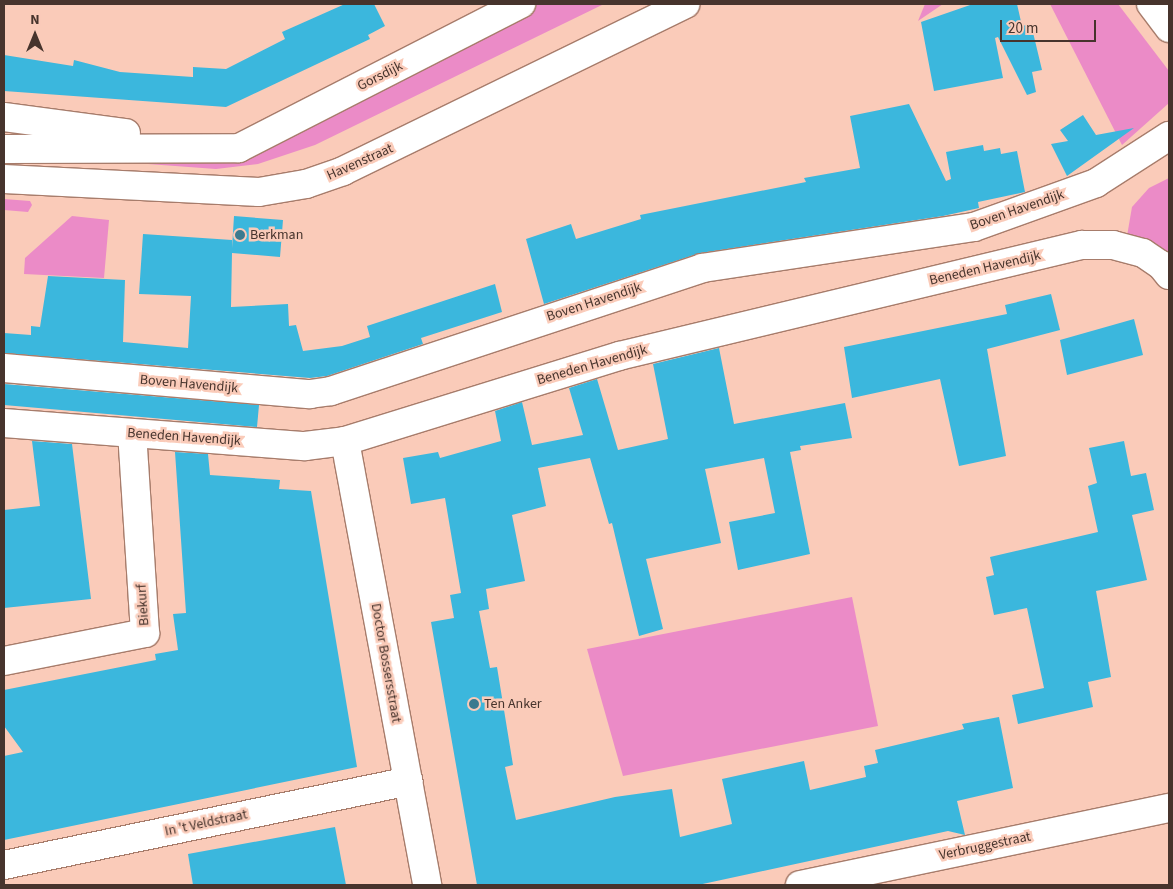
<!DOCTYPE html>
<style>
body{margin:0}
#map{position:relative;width:1173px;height:889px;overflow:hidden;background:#facbb9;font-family:"Source Sans 3",sans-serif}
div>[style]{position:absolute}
.green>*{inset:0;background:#eb8bc7}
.building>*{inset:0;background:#3bb7dd}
.roads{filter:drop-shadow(1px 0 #a77c6b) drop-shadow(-1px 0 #a77c6b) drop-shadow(0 1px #a77c6b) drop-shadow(0 -1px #a77c6b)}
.street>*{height:28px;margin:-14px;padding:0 14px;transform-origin:14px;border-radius:14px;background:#fff}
.secondary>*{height:28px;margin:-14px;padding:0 14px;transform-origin:14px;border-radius:14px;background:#fff}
.dots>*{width:14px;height:14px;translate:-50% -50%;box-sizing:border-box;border:2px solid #facbb9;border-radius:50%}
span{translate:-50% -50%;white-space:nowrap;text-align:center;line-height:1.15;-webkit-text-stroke:5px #facbb9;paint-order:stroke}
.street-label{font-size:14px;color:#47342d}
.poi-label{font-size:14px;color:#47342d}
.left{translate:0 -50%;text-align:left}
.frame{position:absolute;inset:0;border:5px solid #47342d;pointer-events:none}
.north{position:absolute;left:10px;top:10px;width:50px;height:50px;-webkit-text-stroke:4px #facbb9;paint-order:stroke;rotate:0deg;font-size:14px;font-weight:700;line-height:20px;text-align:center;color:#47342d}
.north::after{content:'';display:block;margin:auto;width:18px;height:22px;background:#47342d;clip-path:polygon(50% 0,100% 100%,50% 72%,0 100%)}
.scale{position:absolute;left:1000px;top:20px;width:96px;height:22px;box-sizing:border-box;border:2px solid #47342d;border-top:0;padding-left:6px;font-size:15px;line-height:18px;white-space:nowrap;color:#47342d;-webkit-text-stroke:4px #facbb9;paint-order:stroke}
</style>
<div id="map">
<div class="green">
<i style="clip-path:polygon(520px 4px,604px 4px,315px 145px,258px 164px,216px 169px,107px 161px,217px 144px)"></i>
<i style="clip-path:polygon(925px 4px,943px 4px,918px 21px)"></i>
<i style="clip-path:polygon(1050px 4px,1118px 4px,1169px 71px,1169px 103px,1122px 145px)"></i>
<i style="clip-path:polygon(1169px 178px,1169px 260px,1127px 236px,1132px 207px,1149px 188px)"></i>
<i style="clip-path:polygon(4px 199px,30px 201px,32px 205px,28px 212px,4px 210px)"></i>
<i style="clip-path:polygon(72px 216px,109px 220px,104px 278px,24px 274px,25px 258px)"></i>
<i style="clip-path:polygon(852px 597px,878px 726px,623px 776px,587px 649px)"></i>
</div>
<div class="building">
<i style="clip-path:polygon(345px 4px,374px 4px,385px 26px,368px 35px,370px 39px,226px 107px,4px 91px,4px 55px,73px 66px,74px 60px,120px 72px,193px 77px,193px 67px,226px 69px,285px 39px,282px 32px)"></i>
<i style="clip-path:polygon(973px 4px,1017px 4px,1022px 26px,1031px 24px,1042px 70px,1032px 72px,1036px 92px,1027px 95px,998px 37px,995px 38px,1003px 78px,934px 91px,921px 22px)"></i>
<i style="clip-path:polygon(909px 104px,946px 181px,951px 179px,946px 152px,983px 145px,984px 151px,1000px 148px,1001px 154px,1017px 151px,1025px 192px,978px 202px,979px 208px,943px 216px,700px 253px,544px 304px,526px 239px,571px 224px,576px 239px,641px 219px,640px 215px,806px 182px,804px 178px,860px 168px,850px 116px)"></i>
<i style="clip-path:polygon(1083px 115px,1096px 135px,1134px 128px,1067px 176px,1051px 144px,1068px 141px,1060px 130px)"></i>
<i style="clip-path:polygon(234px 216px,283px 220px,280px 257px,232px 253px,231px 307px,288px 304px,289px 326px,296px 325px,303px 351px,342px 346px,370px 337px,367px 326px,495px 284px,502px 312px,421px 338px,423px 344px,327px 376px,310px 378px,4px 353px,4px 333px,31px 335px,31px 326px,40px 327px,48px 276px,125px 280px,123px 342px,188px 348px,191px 296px,139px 294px,143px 234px,232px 240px,232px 248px)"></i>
<i style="clip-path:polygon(1051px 294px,1060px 330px,987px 349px,1006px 456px,959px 466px,940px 379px,852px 398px,844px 347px,1007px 314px,1005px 305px)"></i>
<i style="clip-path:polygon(1134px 319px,1143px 355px,1067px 375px,1060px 340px)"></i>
<i style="clip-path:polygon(719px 348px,734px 424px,845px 403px,852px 438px,800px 446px,801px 450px,790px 452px,810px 554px,738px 570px,729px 522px,775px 513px,764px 458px,705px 469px,721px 543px,646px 559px,663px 629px,639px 636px,612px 523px,609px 524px,590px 458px,538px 468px,546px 506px,512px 515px,525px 581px,486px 589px,489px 609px,479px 611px,490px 668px,497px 667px,513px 765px,505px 767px,516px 820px,615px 797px,672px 789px,680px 837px,732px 824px,722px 779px,804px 761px,810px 790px,866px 777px,864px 766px,878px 763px,875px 750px,964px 729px,962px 724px,999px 717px,1013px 788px,957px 801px,965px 835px,948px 831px,698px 885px,477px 885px,431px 622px,454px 618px,450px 595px,461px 593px,445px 498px,411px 504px,403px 458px,438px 452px,440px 458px,501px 441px,495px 411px,522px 402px,532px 445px,583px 435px,569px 388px,597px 379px,618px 450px,668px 439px,653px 364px)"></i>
<i style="clip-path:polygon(4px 384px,259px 405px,257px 427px,4px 405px)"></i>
<i style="clip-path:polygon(32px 441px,72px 444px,91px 599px,4px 608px,4px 510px,40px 506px)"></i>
<i style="clip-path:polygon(1124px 441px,1131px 476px,1146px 473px,1154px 510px,1132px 515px,1147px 580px,1096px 591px,1111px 677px,1088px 682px,1093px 707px,1018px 724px,1012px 695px,1044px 688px,1027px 608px,994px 615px,986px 577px,994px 575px,990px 557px,1098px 532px,1088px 486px,1097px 483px,1089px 448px)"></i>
<i style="clip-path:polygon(175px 452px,208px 454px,210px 475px,280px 480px,279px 489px,311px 491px,357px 767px,4px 840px,4px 756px,23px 752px,4px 726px,4px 690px,156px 660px,155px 654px,178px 650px,173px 614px,186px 613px)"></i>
<i style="clip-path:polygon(335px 827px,346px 885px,193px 885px,188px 854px)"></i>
</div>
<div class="roads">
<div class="street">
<i style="left:1151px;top:4px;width:30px;rotate:53deg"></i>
<i style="left:4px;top:117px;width:123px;rotate:7.5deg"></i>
<i style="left:4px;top:149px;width:235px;rotate:-0.2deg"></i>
<i style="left:239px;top:148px;width:317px;rotate:-27.1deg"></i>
<i style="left:4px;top:368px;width:307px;rotate:4.9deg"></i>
<i style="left:310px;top:394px;width:21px;rotate:-8deg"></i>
<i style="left:331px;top:391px;width:391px;rotate:-18.3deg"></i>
<i style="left:702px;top:268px;width:275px;rotate:-8.6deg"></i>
<i style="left:974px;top:227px;width:130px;rotate:-19.8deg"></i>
<i style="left:1096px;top:183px;width:87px;rotate:-32.8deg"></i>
<i style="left:4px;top:423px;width:302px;rotate:4.4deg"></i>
<i style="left:305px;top:446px;width:40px;rotate:-7.1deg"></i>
<i style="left:345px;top:441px;width:287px;rotate:-17.2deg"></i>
<i style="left:619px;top:356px;width:476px;rotate:-13.5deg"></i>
<i style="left:1082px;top:245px;width:31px"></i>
<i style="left:1113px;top:245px;width:31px;rotate:15deg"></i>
<i style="left:1143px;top:253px;width:22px;rotate:34deg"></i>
<i style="left:1161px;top:265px;width:13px;rotate:51deg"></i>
<i style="left:345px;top:441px;width:452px;rotate:79.5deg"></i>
<i style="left:4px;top:661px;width:144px;rotate:-11.2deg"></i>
<i style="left:145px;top:633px;width:200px;rotate:-93.7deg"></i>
<i style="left:4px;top:865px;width:413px;rotate:-11.7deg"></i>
<i style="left:800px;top:885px;width:377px;rotate:-11.8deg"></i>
</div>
<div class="secondary">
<i style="left:4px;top:179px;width:255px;rotate:2.9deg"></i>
<i style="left:259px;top:192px;width:48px;rotate:-9.7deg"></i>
<i style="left:306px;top:184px;width:39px;rotate:-19deg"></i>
<i style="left:343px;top:171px;width:381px;rotate:-26deg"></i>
</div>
</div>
<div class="dots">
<i style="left:240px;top:235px;background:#3b7a8f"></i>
<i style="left:474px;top:704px;background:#3b7a8f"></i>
</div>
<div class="street-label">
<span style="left:380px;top:76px;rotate:-27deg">Gorsdijk</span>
<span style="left:360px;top:162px;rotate:-24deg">Havenstraat</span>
<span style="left:1017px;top:210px;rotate:-19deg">Boven Havendijk</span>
<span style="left:985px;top:268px;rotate:-13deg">Beneden Havendijk</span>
<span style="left:594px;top:302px;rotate:-18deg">Boven Havendijk</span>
<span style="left:592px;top:365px;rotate:-16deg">Beneden Havendijk</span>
<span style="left:189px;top:384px;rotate:5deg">Boven Havendijk</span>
<span style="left:184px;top:437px;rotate:4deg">Beneden Havendijk</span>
<span style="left:143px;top:605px;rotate:-94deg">Biekurf</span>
<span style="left:386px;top:663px;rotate:80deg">Doctor Bossersstraat</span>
<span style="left:206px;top:823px;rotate:-12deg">In 't Veldstraat</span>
<span style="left:985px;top:846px;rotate:-12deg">Verbruggestraat</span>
</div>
<div class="poi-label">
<span class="left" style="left:250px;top:235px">Berkman</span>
<span class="left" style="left:484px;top:704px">Ten Anker</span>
</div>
<div class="frame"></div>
<div class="north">N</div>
<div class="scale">20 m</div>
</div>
